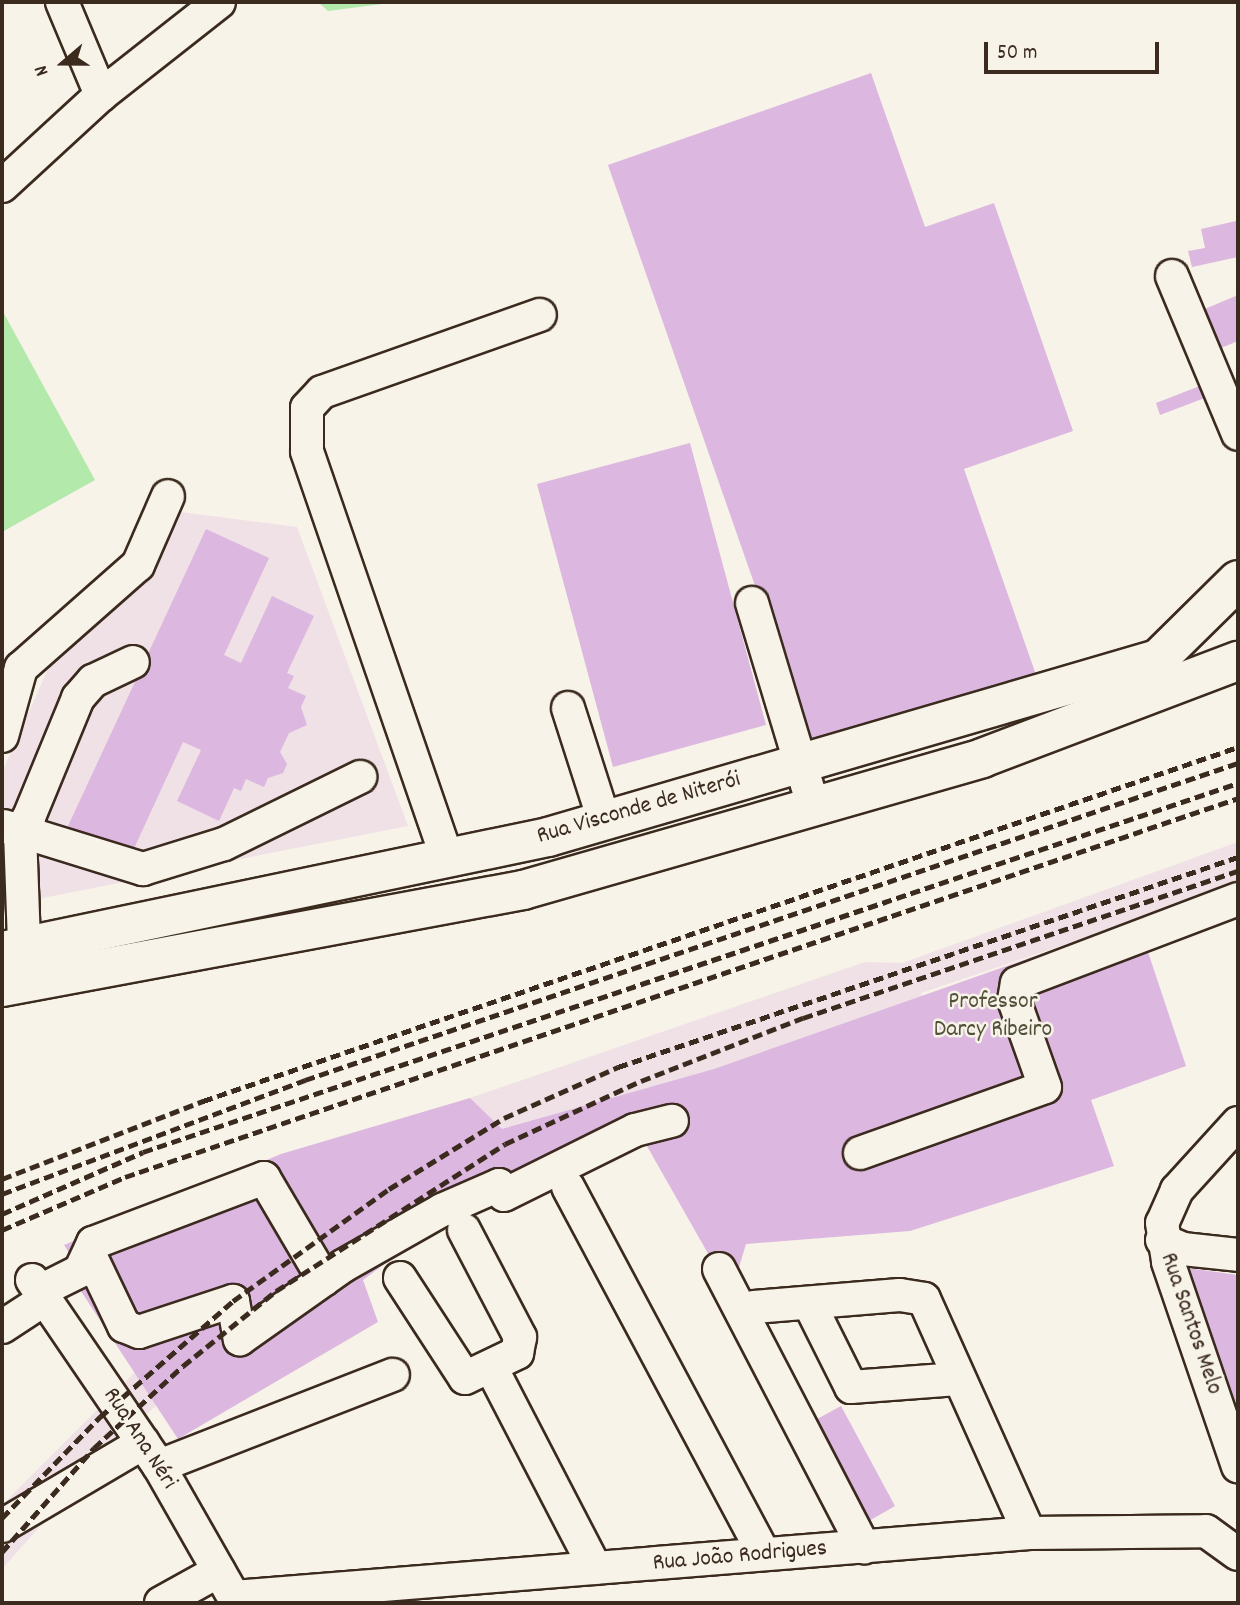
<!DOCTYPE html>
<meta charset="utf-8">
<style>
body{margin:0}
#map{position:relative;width:1240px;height:1605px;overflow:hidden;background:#f7f3e8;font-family:Dekko,sans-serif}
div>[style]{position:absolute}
.built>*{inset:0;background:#efe1e6}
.green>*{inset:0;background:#b3e9ab}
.building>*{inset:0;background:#dcb7e0}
.roads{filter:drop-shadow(2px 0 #3b2a1e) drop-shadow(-2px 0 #3b2a1e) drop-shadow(0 2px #3b2a1e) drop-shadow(0 -2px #3b2a1e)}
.minor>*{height:32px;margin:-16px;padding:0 16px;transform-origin:16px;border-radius:16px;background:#f7f3e8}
.major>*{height:38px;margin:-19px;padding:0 19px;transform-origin:19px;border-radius:19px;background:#f7f3e8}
.rail>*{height:5px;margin-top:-2.5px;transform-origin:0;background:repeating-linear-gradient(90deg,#3b2a1e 0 10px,transparent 0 15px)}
span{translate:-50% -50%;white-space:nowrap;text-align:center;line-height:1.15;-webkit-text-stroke:5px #f7f3e8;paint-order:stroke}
.street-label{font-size:24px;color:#3b2a1e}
.park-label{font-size:24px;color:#53503a}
.frame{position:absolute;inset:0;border:4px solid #3b2a1e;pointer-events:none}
.north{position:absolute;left:28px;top:28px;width:70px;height:70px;-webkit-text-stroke:5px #f7f3e8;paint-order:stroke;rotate:250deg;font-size:19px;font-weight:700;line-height:28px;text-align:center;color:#3b2a1e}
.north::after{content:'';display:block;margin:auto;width:24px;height:32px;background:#3b2a1e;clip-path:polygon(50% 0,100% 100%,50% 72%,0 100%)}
.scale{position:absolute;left:984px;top:42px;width:175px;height:32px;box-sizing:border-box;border:4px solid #3b2a1e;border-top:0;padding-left:9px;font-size:21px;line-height:24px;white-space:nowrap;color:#3b2a1e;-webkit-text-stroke:5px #f7f3e8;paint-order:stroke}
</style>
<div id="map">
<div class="built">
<i style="clip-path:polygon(180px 512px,297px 527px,408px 826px,2px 906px,2px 772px,65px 631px)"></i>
<i style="clip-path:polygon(1238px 842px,1238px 886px,921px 993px,923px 1021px,513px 1189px,504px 1174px,210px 1358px,116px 1441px,2px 1569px,2px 1506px,10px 1497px,134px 1373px,261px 1268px,475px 1123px,470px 1098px,865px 962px,902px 963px)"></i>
</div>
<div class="green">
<i style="clip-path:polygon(318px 2px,398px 2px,328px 11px)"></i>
<i style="clip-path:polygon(2px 310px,95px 480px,2px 532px)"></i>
</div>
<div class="building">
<i style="clip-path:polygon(871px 73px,925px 227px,994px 203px,1073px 431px,964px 469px,1042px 692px,819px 769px,608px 165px)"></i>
<i style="clip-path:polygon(1236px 221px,1238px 257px,1192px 267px,1188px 251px,1205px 248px,1201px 229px)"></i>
<i style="clip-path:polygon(1238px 295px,1238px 341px,1216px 350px,1200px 311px)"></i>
<i style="clip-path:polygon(1205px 384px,1210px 396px,1160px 415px,1156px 403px)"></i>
<i style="clip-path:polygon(690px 443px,766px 725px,613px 767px,537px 484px)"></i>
<i style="clip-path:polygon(206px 529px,269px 558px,224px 655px,241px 663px,272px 596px,314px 616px,287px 673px,294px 676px,288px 688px,306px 696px,301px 707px,307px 725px,289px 733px,280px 752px,287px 764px,283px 773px,268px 778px,264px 787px,246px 779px,241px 791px,234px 788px,219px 821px,177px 801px,201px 750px,183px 742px,131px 855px,68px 826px)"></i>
<i style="clip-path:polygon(1238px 898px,1238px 915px,1148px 952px,1186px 1066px,1091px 1100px,1114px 1166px,910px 1231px,746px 1244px,731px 1294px,635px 1125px,504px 1174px,363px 1280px,378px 1322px,178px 1439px,71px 1276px,80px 1270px,64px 1245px,281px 1154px,470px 1098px,502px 1129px,714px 1069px,1149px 916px)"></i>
<i style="clip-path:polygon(1180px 1267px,1238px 1275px,1238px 1408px,1191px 1294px)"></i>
<i style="clip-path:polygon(841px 1406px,895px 1506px,855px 1529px,808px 1424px)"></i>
</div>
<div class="roads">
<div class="minor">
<i style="left:62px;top:2px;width:101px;rotate:67.2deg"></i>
<i style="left:2px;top:186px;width:134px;rotate:-42.6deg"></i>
<i style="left:101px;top:95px;width:150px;rotate:-38.2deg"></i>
<i style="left:1172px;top:276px;width:171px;rotate:67.3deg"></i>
<i style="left:752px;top:603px;width:214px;rotate:73.2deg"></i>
<i style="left:568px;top:708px;width:118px;rotate:72.2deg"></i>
<i style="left:2px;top:736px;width:71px;rotate:-74.4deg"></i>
<i style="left:21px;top:668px;width:156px;rotate:-41.4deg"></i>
<i style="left:138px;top:565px;width:75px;rotate:-66.5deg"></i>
<i style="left:3px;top:826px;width:18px;rotate:16deg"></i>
<i style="left:20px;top:831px;width:17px;rotate:-57deg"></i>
<i style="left:29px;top:817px;width:129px;rotate:-67.6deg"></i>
<i style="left:78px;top:698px;width:23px;rotate:-49deg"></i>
<i style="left:93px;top:681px;width:44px;rotate:-25.4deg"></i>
<i style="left:447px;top:858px;width:430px;rotate:-109deg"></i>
<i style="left:307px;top:451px;width:43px;rotate:-90deg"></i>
<i style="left:307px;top:408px;width:22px;rotate:-47deg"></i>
<i style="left:322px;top:392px;width:231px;rotate:-19.5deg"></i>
<i style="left:25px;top:969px;width:138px;rotate:-92.1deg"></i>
<i style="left:20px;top:831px;width:129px;rotate:17.2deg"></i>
<i style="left:143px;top:869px;width:85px;rotate:-17.2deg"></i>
<i style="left:224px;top:844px;width:152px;rotate:-26.2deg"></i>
<i style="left:1238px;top:1123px;width:91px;rotate:132.3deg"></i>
<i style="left:1177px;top:1190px;width:36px;rotate:114deg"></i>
<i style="left:1162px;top:1223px;width:39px;rotate:81deg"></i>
<i style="left:1168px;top:1262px;width:216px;rotate:71.1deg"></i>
<i style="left:860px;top:1153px;width:196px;rotate:-19.6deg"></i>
<i style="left:1045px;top:1087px;width:92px;rotate:-109.6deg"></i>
<i style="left:1014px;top:1000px;width:17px;rotate:-80deg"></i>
<i style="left:1017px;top:983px;width:236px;rotate:-20.8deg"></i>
<i style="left:568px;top:1187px;width:416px;rotate:61.9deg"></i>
<i style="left:1162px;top:1240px;width:23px;rotate:23deg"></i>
<i style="left:1183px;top:1249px;width:55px;rotate:6.2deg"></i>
<i style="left:90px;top:1255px;width:79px;rotate:64.4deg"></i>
<i style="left:124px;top:1326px;width:16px;rotate:22deg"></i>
<i style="left:139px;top:1332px;width:99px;rotate:-18.3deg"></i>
<i style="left:233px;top:1301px;width:39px;rotate:80deg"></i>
<i style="left:240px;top:1339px;width:126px;rotate:-35.3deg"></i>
<i style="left:343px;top:1266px;width:114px;rotate:-29.5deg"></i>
<i style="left:442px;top:1210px;width:62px;rotate:-23.7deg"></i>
<i style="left:499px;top:1185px;width:11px;rotate:63deg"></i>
<i style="left:504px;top:1195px;width:146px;rotate:-26.4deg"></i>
<i style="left:635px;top:1130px;width:38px;rotate:-14deg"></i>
<i style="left:719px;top:1269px;width:314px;rotate:62.5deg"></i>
<i style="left:400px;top:1278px;width:119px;rotate:57deg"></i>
<i style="left:465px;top:1378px;width:58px;rotate:-25.7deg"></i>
<i style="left:517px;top:1353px;width:16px;rotate:-79deg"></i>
<i style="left:520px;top:1337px;width:121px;rotate:-117.6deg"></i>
<i style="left:32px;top:1280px;width:225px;rotate:55.7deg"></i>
<i style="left:159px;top:1466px;width:158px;rotate:60.3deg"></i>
<i style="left:40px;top:1291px;width:45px;rotate:-26.6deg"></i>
<i style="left:80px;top:1271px;width:31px;rotate:-65deg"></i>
<i style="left:93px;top:1243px;width:183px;rotate:-20.8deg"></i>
<i style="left:264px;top:1178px;width:118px;rotate:59.5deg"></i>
<i style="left:809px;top:1303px;width:94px;rotate:63.4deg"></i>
<i style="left:851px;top:1387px;width:107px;rotate:-4.3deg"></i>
<i style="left:754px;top:1307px;width:146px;rotate:-4.7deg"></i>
<i style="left:900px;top:1295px;width:24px;rotate:9deg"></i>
<i style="left:924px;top:1299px;width:256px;rotate:65.8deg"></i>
<i style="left:2px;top:1327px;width:51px;rotate:-33.1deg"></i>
<i style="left:492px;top:1369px;width:224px;rotate:62.6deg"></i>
<i style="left:159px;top:1466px;width:251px;rotate:-21.3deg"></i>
<i style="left:2px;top:1526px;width:164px;rotate:-30.5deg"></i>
<i style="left:234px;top:1597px;width:798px;rotate:-4.6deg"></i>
<i style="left:1029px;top:1533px;width:177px;rotate:-0.6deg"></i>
<i style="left:1206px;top:1531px;width:39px;rotate:36deg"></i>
<i style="left:161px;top:1603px;width:66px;rotate:-28.9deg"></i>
</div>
<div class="major">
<i style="left:2px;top:951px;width:558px;rotate:-11.79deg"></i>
<i style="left:548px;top:837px;width:635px;rotate:-16.27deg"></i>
<i style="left:1158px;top:659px;width:112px;rotate:-44.6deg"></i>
<i style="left:2px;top:987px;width:530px;rotate:-10.55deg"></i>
<i style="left:523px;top:890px;width:478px;rotate:-16deg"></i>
<i style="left:982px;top:758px;width:274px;rotate:-20.8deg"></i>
</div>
</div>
<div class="rail">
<i style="left:2px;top:1179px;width:216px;rotate:-21.2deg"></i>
<i style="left:203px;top:1101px;width:1094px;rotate:-18.88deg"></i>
<i style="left:2px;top:1194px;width:324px;rotate:-20.6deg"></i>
<i style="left:305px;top:1080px;width:985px;rotate:-18.77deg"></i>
<i style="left:2px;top:1214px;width:154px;rotate:-23.7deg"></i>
<i style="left:143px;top:1152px;width:1156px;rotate:-18.62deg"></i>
<i style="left:2px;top:1230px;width:134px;rotate:-23.3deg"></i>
<i style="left:125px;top:1177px;width:1176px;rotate:-18.8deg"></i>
<i style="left:2px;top:1518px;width:141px;rotate:-45.9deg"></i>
<i style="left:100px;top:1417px;width:176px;rotate:-41.1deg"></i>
<i style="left:233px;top:1301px;width:192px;rotate:-35.7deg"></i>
<i style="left:389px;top:1189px;width:135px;rotate:-31.7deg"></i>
<i style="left:504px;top:1118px;width:125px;rotate:-24.1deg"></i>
<i style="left:618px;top:1067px;width:655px;rotate:-18.71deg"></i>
<i style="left:2px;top:1552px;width:139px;rotate:-48.5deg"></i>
<i style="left:94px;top:1448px;width:121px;rotate:-42.7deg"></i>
<i style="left:183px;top:1366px;width:119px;rotate:-38.9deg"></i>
<i style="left:276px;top:1291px;width:272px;rotate:-32.7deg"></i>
<i style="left:505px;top:1144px;width:150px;rotate:-24.9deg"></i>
<i style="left:641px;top:1081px;width:174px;rotate:-21.3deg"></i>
<i style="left:803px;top:1018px;width:459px;rotate:-18.7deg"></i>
</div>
<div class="street-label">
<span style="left:639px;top:809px;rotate:-16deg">Rua Visconde de Niterói</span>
<span style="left:1190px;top:1324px;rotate:71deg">Rua Santos Melo</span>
<span style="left:139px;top:1439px;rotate:57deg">Rua Ana Néri</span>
<span style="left:740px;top:1557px;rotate:-5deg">Rua João Rodrigues</span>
</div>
<div class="park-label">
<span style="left:993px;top:1017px">Professor<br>Darcy Ribeiro</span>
</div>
<div class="frame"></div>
<div class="north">N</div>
<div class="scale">50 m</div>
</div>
